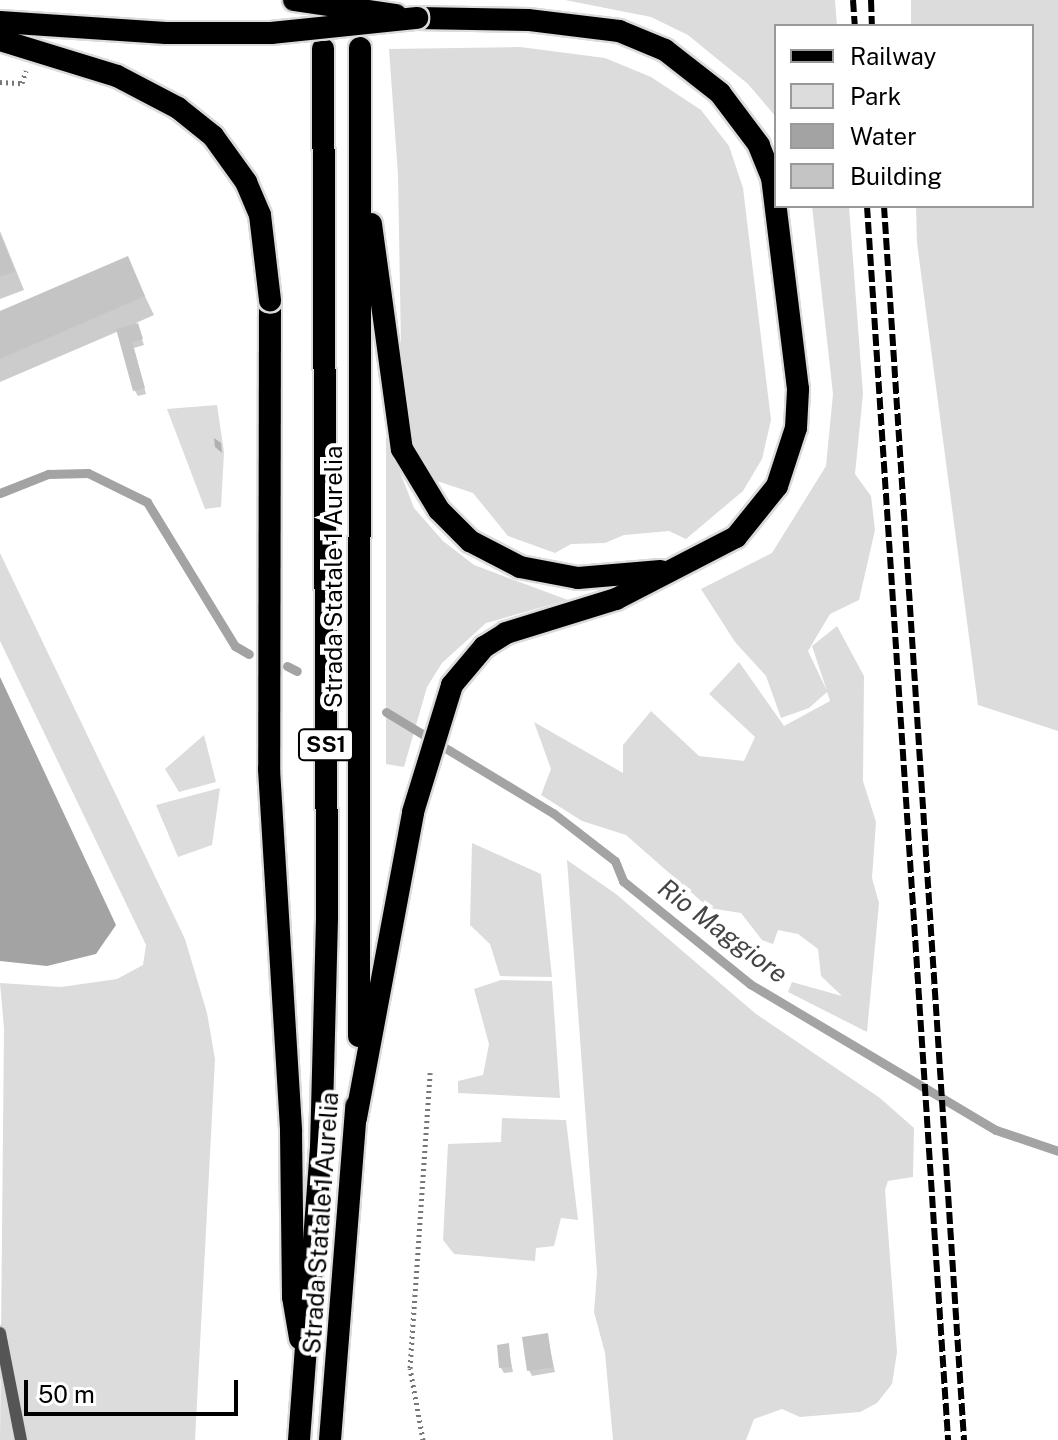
<!DOCTYPE html>
<style>
body{margin:0}
#map{position:relative;width:1058px;height:1440px;overflow:hidden;background:#fff;font-family:"Public Sans",sans-serif}
div>[style]{position:absolute}
.green>*{inset:0;background:#dcdcdc}
.water>*{inset:0;background:#a3a3a3}
.shadow>*{inset:0;background:#0003}
.stream>*{height:9px;margin:-4.5px;padding:0 4.5px;transform-origin:4.5px;border-radius:4.5px;background:#a3a3a3}
.building>*{inset:0;background:#c4c4c4}
.path>*{height:5px;margin-top:-2.5px;transform-origin:0;background:repeating-linear-gradient(90deg,#777 0 2px,transparent 0 6px)}
.roads{filter:drop-shadow(2px 0 #dbdbdb) drop-shadow(-2px 0 #dbdbdb) drop-shadow(0 2px #dbdbdb) drop-shadow(0 -2px #dbdbdb)}
.service>*{height:12px;margin:-6px;padding:0 6px;transform-origin:6px;border-radius:6px;background:#555}
.trunk>*{height:22px;margin:-11px;padding:0 11px;transform-origin:11px;border-radius:11px;background:#000}
.rail>*{height:6px;margin-top:-3px;transform-origin:0;background:repeating-linear-gradient(90deg,#000 0 12px,transparent 0 16px)}
.bridges{filter:drop-shadow(2px 0 #dbdbdb) drop-shadow(-2px 0 #dbdbdb) drop-shadow(0 2px #dbdbdb) drop-shadow(0 -2px #dbdbdb)}
.trunk-bridge>*{height:22px;margin:-11px;padding:0 11px;transform-origin:11px;border-radius:11px;background:#000}
span{translate:-50% -50%;white-space:nowrap;text-align:center;line-height:1.15;-webkit-text-stroke:8px #fff;paint-order:stroke}
.shield-label span{padding:2px 6px;background:#fff;border:2px solid;border-radius:6px;-webkit-text-stroke-width:0}
.shield-label{font-size:22px;color:#000;font-weight:700}
.street-label{font-size:24px;color:#000}
.water-label{font-size:26px;color:#444;font-style:italic}
.legend{position:absolute;left:774px;top:24px;width:260px;height:184px;box-sizing:border-box;background:#fff;border:2px solid #999;margin:0;padding:10px 14px;list-style:none;font-size:24px;color:#000}
.legend li{display:flex;align-items:center;gap:16px;height:40px}
.legend b{width:40px;border:2px solid #999}
.scale{position:absolute;left:24px;top:1380px;width:214px;height:36px;box-sizing:border-box;border:4px solid #000;border-top:0;padding-left:10px;font-size:24px;line-height:28px;white-space:nowrap;color:#000;-webkit-text-stroke:6px #fff;paint-order:stroke}
</style>
<div id="map">
<div class="green">
<i style="clip-path:polygon(565px 0,835px 0,837px 26px,776px 26px,776px 117px,748px 84px,688px 35px,651px 17px)"></i>
<i style="clip-path:polygon(911px 0,1058px 0,1058px 731px,978px 705px,917px 243px,916px 206px,1032px 206px,1032px 26px,911px 26px)"></i>
<i style="clip-path:polygon(520px 47px,605px 58px,651px 77px,701px 110px,729px 146px,743px 188px,771px 420px,762px 459px,743px 491px,686px 539px,669px 531px,624px 535px,605px 543px,571px 544px,555px 553px,508px 536px,473px 493px,434px 480px,415px 445px,402px 403px,398px 175px,389px 49px)"></i>
<i style="clip-path:polygon(812px 206px,849px 206px,863px 394px,855px 474px,871px 496px,875px 530px,859px 600px,830px 614px,808px 651px,827px 691px,812px 646px,837px 626px,864px 676px,863px 781px,876px 822px,872px 878px,879px 903px,867px 1032px,788px 992px,792px 982px,842px 996px,821px 976px,818px 949px,798px 934px,778px 930px,773px 944px,762px 940px,741px 913px,709px 908px,626px 835px,582px 821px,541px 795px,551px 769px,534px 722px,623px 773px,623px 745px,651px 711px,699px 756px,744px 761px,755px 737px,709px 694px,739px 662px,784px 726px,830px 701px,827px 692px,809px 708px,781px 718px,766px 676px,735px 642px,701px 589px,772px 553px,826px 466px,833px 394px)"></i>
<i style="clip-path:polygon(217px 405px,224px 452px,221px 507px,205px 509px,167px 409px)"></i>
<i style="clip-path:polygon(386px 436px,414px 508px,443px 541px,474px 565px,568px 600px,486px 623px,442px 663px,427px 687px,404px 767px,386px 764px)"></i>
<i style="clip-path:polygon(0 553px,185px 939px,207px 1013px,215px 1059px,195px 1440px,0 1440px,4px 1028px,0 983px,61px 987px,117px 979px,143px 965px,146px 945px,0 641px)"></i>
<i style="clip-path:polygon(204px 735px,216px 782px,179px 792px,165px 769px)"></i>
<i style="clip-path:polygon(220px 788px,212px 845px,178px 857px,156px 805px)"></i>
<i style="clip-path:polygon(472px 843px,541px 874px,552px 977px,500px 976px,490px 944px,470px 925px)"></i>
<i style="clip-path:polygon(567px 860px,616px 894px,756px 1014px,880px 1098px,914px 1128px,913px 1177px,888px 1181px,885px 1190px,897px 1352px,892px 1384px,877px 1403px,860px 1412px,800px 1417px,782px 1409px,754px 1419px,746px 1440px,613px 1440px,605px 1353px,594px 1312px,597px 1273px)"></i>
<i style="clip-path:polygon(501px 980px,552px 981px,560px 1098px,458px 1093px,458px 1081px,483px 1075px,489px 1044px,474px 989px)"></i>
<i style="clip-path:polygon(502px 1118px,566px 1120px,578px 1220px,561px 1218px,554px 1246px,536px 1248px,535px 1261px,454px 1254px,443px 1240px,448px 1144px,501px 1142px)"></i>
</div>
<div class="water">
<i style="clip-path:polygon(0 677px,116px 925px,96px 954px,47px 966px,0 961px)"></i>
</div>
<div class="shadow">
<i style="clip-path:polygon(0 231px,24px 290px,0 299px)"></i>
<i style="clip-path:polygon(127px 259px,154px 315px,136px 323px,144px 345px,134px 348px,146px 394px,138px 396px,135px 391px,119px 331px,0 382px,0 313px)"></i>
<i style="clip-path:polygon(214px 438px,221px 443px,222px 453px,215px 447px)"></i>
<i style="clip-path:polygon(547px 1335px,555px 1372px,532px 1376px,529px 1370px)"></i>
<i style="clip-path:polygon(508px 1346px,513px 1372px,504px 1373px,501px 1368px)"></i>
</div>
<div class="stream">
<i style="left:0;top:493px;width:52px;rotate:-21.6deg"></i>
<i style="left:48px;top:474px;width:40px;rotate:-1.4deg"></i>
<i style="left:88px;top:473px;width:66px;rotate:26.2deg"></i>
<i style="left:147px;top:502px;width:169px;rotate:58.6deg"></i>
<i style="left:235px;top:646px;width:16px;rotate:30deg"></i>
<i style="left:287px;top:666px;width:11px;rotate:27deg"></i>
<i style="left:386px;top:712px;width:195px;rotate:31.2deg"></i>
<i style="left:553px;top:813px;width:78px;rotate:37.7deg"></i>
<i style="left:615px;top:861px;width:22px;rotate:68deg"></i>
<i style="left:623px;top:881px;width:164px;rotate:39deg"></i>
<i style="left:750px;top:984px;width:286px;rotate:30.7deg"></i>
<i style="left:996px;top:1130px;width:65px;rotate:18.7deg"></i>
</div>
<div class="building">
<i style="clip-path:polygon(0 234px,15px 271px,0 277px)"></i>
<i style="clip-path:polygon(128px 256px,145px 296px,0 359px,0 311px)"></i>
<i style="clip-path:polygon(138px 323px,143px 339px,132px 342px,145px 388px,133px 391px,116px 329px)"></i>
<i style="clip-path:polygon(548px 1333px,553px 1367px,527px 1371px,522px 1337px)"></i>
<i style="clip-path:polygon(509px 1343px,511px 1367px,499px 1368px,497px 1345px)"></i>
</div>
<div class="path">
<i style="left:0;top:82px;width:22px;rotate:3deg"></i>
<i style="left:22px;top:83px;width:13px;rotate:-72deg"></i>
<i style="left:423px;top:1440px;width:73px;rotate:-100.2deg"></i>
<i style="left:410px;top:1368px;width:296px;rotate:-86.1deg"></i>
</div>
<div class="roads">
<div class="service">
<i style="left:0;top:1333px;width:109px;rotate:78.9deg"></i>
</div>
<div class="trunk">
<i style="left:371px;top:224px;width:227px;rotate:82.2deg"></i>
<i style="left:402px;top:449px;width:71px;rotate:58.8deg"></i>
<i style="left:439px;top:510px;width:44px;rotate:45deg"></i>
<i style="left:470px;top:541px;width:56px;rotate:27.5deg"></i>
<i style="left:520px;top:567px;width:59px;rotate:10.7deg"></i>
<i style="left:578px;top:578px;width:83px;rotate:-4.8deg"></i>
<i style="left:270px;top:300px;width:469px;rotate:90.1deg"></i>
<i style="left:269px;top:769px;width:363px;rotate:86.5deg"></i>
<i style="left:291px;top:1131px;width:166px;rotate:89.3deg"></i>
<i style="left:293px;top:1297px;width:42px;rotate:80.3deg"></i>
<i style="left:359px;top:1036px;width:988px;rotate:-89.94deg"></i>
<i style="left:356px;top:1118px;width:311px;rotate:-79.4deg"></i>
<i style="left:413px;top:812px;width:133px;rotate:-72.9deg"></i>
<i style="left:452px;top:685px;width:50px;rotate:-49.9deg"></i>
<i style="left:484px;top:647px;width:26px;rotate:-32deg"></i>
<i style="left:506px;top:633px;width:115px;rotate:-17.2deg"></i>
<i style="left:616px;top:599px;width:135px;rotate:-27.3deg"></i>
<i style="left:736px;top:537px;width:65px;rotate:-51.2deg"></i>
<i style="left:777px;top:486px;width:61px;rotate:-71.9deg"></i>
<i style="left:796px;top:428px;width:39px;rotate:-87deg"></i>
<i style="left:798px;top:389px;width:213px;rotate:-97deg"></i>
<i style="left:772px;top:178px;width:35px;rotate:-112deg"></i>
<i style="left:759px;top:145px;width:65px;rotate:-126.9deg"></i>
<i style="left:720px;top:93px;width:70px;rotate:-142deg"></i>
<i style="left:665px;top:50px;width:50px;rotate:-157.6deg"></i>
<i style="left:619px;top:31px;width:92px;rotate:-173.1deg"></i>
<i style="left:528px;top:20px;width:111px;rotate:-179deg"></i>
<i style="left:299px;top:1440px;width:293px;rotate:-85.7deg"></i>
<i style="left:321px;top:1148px;width:231px;rotate:-88.5deg"></i>
<i style="left:327px;top:917px;width:868px;rotate:-90.26deg"></i>
<i style="left:330px;top:1440px;width:335px;rotate:-85.5deg"></i>
</div>
</div>
<div class="rail">
<i style="left:853px;top:0;width:26px;rotate:86deg"></i>
<i style="left:871px;top:0;width:26px;rotate:88deg"></i>
<i style="left:867px;top:206px;width:1237px;rotate:86.24deg"></i>
<i style="left:884px;top:206px;width:1237px;rotate:86.29deg"></i>
</div>
<div class="bridges">
<div class="trunk-bridge">
<i style="left:294px;top:0;width:103px;rotate:8.4deg"></i>
<i style="left:0;top:22px;width:166px;rotate:3.8deg"></i>
<i style="left:166px;top:33px;width:105px"></i>
<i style="left:271px;top:33px;width:147px;rotate:-5.9deg"></i>
<i style="left:0;top:40px;width:122px;rotate:17.1deg"></i>
<i style="left:117px;top:76px;width:69px;rotate:27.7deg"></i>
<i style="left:178px;top:108px;width:45px;rotate:38.7deg"></i>
<i style="left:213px;top:136px;width:57px;rotate:54.3deg"></i>
<i style="left:246px;top:182px;width:36px;rotate:67deg"></i>
<i style="left:260px;top:215px;width:86px;rotate:83.3deg"></i>
</div>
</div>
<div class="shield-label">
<span style="left:326px;top:745px">SS1</span>
</div>
<div class="street-label">
<span style="left:334px;top:577px;rotate:-90deg">Strada Statale 1 Aurelia</span>
<span style="left:321px;top:1223px;rotate:-86deg">Strada Statale 1 Aurelia</span>
</div>
<div class="water-label">
<span style="left:723px;top:931px;rotate:37deg">Rio Maggiore</span>
</div>
<ul class="legend">
<li><b style="height:10px;background:#000"></b>Railway</li>
<li><b style="height:22px;background:#dcdcdc"></b>Park</li>
<li><b style="height:22px;background:#a3a3a3"></b>Water</li>
<li><b style="height:22px;background:#c4c4c4"></b>Building</li>
</ul>
<div class="scale">50 m</div>
</div>
